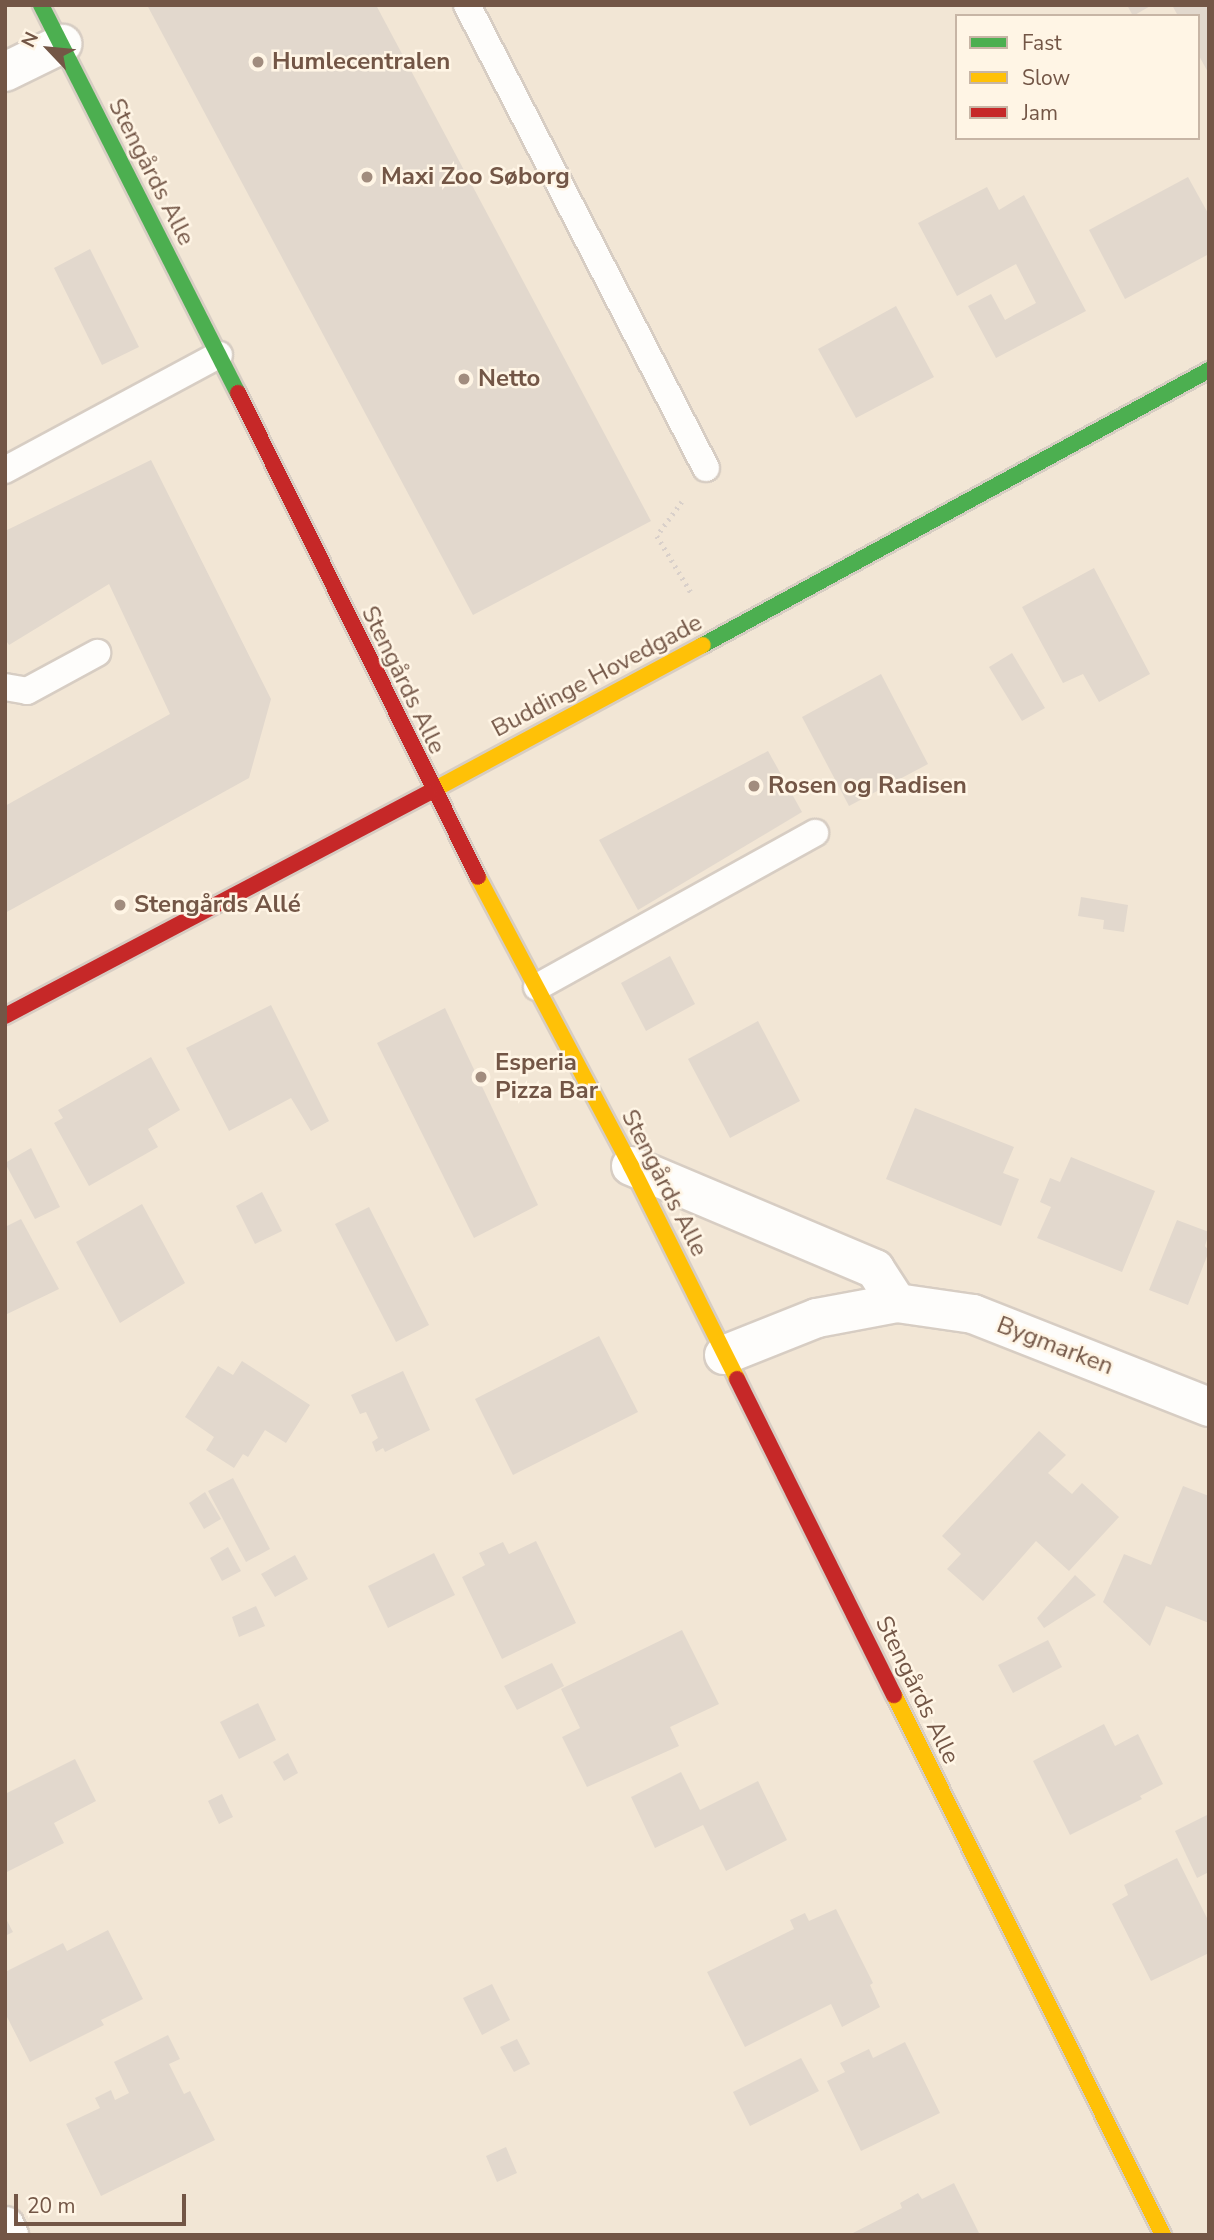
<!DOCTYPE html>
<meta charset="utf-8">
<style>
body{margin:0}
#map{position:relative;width:1214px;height:2240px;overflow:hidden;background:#f6f0e5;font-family:"Nunito Sans",sans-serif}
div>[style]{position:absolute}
.residential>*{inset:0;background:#f2e6d5}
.building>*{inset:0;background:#e2d8cd}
.path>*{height:4.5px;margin-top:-2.25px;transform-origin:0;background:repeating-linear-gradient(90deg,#d9d0ca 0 2px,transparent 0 7px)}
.roads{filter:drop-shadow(2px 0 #d7cdc3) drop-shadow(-2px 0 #d7cdc3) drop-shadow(0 2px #d7cdc3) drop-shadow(0 -2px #d7cdc3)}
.lane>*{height:26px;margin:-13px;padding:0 13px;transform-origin:13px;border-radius:13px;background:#fefdfb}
.street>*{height:38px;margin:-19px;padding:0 19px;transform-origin:19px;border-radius:19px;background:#fefdfb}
.fast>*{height:16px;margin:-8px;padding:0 8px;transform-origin:8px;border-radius:8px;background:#4caf50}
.slow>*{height:16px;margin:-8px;padding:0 8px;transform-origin:8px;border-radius:8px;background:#ffc107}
.jam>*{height:16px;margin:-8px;padding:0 8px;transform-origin:8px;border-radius:8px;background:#c62828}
.dots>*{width:19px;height:19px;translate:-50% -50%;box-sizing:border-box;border:4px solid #fff5e5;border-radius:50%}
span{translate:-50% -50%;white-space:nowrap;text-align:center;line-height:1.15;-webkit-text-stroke:5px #fff5e5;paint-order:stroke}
.poi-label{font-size:24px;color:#735646;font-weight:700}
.left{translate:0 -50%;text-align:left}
.street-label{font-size:24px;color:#735646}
.frame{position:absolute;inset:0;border:7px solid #735646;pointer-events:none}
.legend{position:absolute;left:955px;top:14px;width:245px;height:126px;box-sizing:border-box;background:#fff5e5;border:2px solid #c7b5a5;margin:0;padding:9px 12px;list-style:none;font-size:21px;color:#735646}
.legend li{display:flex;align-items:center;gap:14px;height:35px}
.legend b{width:35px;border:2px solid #c7b5a5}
.north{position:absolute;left:14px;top:14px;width:70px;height:70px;-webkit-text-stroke:5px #fff5e5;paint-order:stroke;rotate:296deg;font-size:19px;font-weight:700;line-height:28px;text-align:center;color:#735646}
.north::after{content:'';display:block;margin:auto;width:24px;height:32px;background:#735646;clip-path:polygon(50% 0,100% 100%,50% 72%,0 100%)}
.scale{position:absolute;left:14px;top:2194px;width:172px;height:32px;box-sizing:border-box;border:4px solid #735646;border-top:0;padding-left:9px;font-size:21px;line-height:24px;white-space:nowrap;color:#735646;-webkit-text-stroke:5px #fff5e5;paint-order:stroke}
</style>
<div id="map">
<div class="residential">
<i style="clip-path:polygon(evenodd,5px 5px,1209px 5px,1209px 2235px,5px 2235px,5px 5px,957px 16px,1198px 16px,1198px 138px,957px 138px,957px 16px)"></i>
</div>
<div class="building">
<i style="clip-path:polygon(147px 5px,376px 5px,651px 521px,473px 615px)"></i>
<i style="clip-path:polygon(1127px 5px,1152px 5px,1133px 16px)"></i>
<i style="clip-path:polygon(1172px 5px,1209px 5px,1209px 74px,1198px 54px,1198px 16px,1178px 16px)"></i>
<i style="clip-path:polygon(1188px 177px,1209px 215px,1209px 254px,1125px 299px,1089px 230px)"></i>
<i style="clip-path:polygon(987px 187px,999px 210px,1024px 195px,1086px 311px,996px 358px,968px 306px,991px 294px,1005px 320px,1036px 303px,1016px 264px,957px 296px,918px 223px)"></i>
<i style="clip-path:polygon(90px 249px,139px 347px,102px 365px,54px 268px)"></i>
<i style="clip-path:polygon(896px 306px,934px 377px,856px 418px,818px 349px)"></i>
<i style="clip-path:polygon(151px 460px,271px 699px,249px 778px,5px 913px,5px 806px,170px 714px,109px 584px,9px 645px,5px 639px,5px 531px)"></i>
<i style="clip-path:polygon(1094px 568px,1150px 674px,1099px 702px,1083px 674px,1063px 683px,1022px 607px)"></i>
<i style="clip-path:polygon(1012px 653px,1045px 708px,1022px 721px,989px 667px)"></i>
<i style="clip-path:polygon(881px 674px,928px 764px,849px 806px,802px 717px)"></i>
<i style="clip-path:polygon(768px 751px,802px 812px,638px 910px,599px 840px)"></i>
<i style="clip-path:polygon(1081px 897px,1128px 905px,1124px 932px,1103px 929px,1104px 920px,1078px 916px)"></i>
<i style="clip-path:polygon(670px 956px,695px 1004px,646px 1031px,621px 983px)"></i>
<i style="clip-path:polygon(271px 1005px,329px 1121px,311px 1131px,291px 1098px,229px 1131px,186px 1048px)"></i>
<i style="clip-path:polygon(445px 1008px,538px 1205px,474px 1238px,377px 1043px)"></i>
<i style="clip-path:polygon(758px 1021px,800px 1101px,730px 1138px,688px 1059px)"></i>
<i style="clip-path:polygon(151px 1057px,180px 1110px,148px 1129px,158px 1147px,89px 1186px,54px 1123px,63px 1118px,58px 1110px)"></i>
<i style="clip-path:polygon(915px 1108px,1014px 1147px,1003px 1173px,1019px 1179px,1001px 1226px,886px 1179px)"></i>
<i style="clip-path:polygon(31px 1148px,60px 1207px,35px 1219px,5px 1163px)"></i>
<i style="clip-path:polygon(1071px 1157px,1155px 1191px,1122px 1272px,1037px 1238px,1051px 1207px,1040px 1202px,1050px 1178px,1060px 1182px)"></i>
<i style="clip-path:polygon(262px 1192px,282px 1231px,255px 1244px,236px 1206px)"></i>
<i style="clip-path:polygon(142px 1204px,185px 1283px,120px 1323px,76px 1242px)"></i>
<i style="clip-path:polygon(369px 1207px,429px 1325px,396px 1342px,335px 1224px)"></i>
<i style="clip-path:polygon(21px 1219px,59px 1289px,5px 1315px,5px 1227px)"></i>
<i style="clip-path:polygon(1177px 1220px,1209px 1232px,1205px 1246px,1209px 1251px,1188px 1305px,1149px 1290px)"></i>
<i style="clip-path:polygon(599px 1336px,638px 1412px,513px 1475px,475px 1399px)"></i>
<i style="clip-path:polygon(242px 1361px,310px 1405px,286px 1443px,265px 1430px,248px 1457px,243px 1454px,234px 1468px,206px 1450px,214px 1437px,185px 1417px,218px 1366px,233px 1375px)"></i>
<i style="clip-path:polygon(403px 1371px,430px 1430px,385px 1452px,383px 1448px,376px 1452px,372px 1442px,378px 1438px,366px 1412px,360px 1414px,351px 1395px)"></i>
<i style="clip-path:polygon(1039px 1431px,1066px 1455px,1048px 1473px,1072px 1494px,1082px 1483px,1119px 1517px,1069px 1571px,1036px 1541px,983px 1601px,947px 1569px,961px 1554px,942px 1536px)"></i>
<i style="clip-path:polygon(233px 1478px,270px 1549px,246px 1562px,208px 1491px)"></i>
<i style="clip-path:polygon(1183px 1486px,1209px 1496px,1209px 1623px,1166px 1606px,1150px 1646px,1103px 1602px,1124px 1554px,1151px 1565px)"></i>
<i style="clip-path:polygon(205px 1492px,221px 1519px,204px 1529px,189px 1503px)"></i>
<i style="clip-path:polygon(536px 1541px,576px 1623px,502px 1659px,462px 1577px,485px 1565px,479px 1553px,503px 1542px,509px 1554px)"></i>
<i style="clip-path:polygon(228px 1547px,241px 1571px,222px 1581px,210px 1558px)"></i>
<i style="clip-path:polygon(434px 1553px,455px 1595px,388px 1628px,368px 1586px)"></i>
<i style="clip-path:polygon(295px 1555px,308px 1579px,275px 1597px,261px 1574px)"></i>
<i style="clip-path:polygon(1075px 1575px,1096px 1595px,1044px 1628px,1037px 1618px)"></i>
<i style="clip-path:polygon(256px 1606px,265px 1626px,239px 1637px,232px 1617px)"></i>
<i style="clip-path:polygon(682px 1630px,719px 1704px,670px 1727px,679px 1746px,587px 1787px,562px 1737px,580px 1728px,561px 1689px)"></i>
<i style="clip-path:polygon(1048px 1640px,1062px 1667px,1013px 1693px,998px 1665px)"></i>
<i style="clip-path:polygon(552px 1663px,564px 1686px,517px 1710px,504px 1686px)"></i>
<i style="clip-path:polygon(258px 1703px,276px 1740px,239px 1759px,220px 1722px)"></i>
<i style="clip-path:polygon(1104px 1724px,1115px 1746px,1138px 1734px,1163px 1784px,1140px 1796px,1142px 1799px,1070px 1835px,1033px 1761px)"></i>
<i style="clip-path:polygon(288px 1753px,298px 1773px,284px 1781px,273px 1762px)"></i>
<i style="clip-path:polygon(75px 1759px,96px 1801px,54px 1823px,64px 1843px,5px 1873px,5px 1794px)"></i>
<i style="clip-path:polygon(681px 1772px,700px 1810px,758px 1781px,787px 1840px,726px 1871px,703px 1825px,655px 1848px,631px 1797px)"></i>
<i style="clip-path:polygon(222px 1794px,233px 1817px,219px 1824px,208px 1801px)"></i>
<i style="clip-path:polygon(1209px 1814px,1209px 1872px,1197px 1878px,1175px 1831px)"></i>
<i style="clip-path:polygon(1177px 1858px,1209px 1922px,1209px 1953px,1151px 1981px,1112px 1904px,1128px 1895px,1124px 1885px)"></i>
<i style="clip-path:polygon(836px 1909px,873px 1983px,870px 1985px,880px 2007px,842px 2027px,831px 2004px,745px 2047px,707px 1972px,794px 1929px,790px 1920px,805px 1913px,809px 1921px)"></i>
<i style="clip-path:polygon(5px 1917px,13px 1932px,5px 1936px)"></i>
<i style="clip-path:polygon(108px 1930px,143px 1999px,101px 2020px,104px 2025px,30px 2062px,5px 2013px,5px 1972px,63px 1943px,67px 1951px)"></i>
<i style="clip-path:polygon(492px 1984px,510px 2020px,482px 2035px,463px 1998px)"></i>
<i style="clip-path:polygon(168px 2035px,180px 2059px,169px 2064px,184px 2094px,190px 2091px,215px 2140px,101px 2196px,66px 2124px,100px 2108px,95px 2098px,111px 2090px,115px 2100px,129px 2093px,114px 2062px)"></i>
<i style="clip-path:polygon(517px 2039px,530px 2064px,514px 2072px,500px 2047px)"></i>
<i style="clip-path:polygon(905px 2042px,940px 2113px,861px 2151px,827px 2081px,845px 2072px,840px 2063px,869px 2049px,873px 2058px)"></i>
<i style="clip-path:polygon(801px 2058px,819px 2091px,750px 2126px,733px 2092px)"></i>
<i style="clip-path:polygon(506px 2147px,517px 2173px,497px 2182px,486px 2156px)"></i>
<i style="clip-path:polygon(954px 2183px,980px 2235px,849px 2235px,902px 2208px,900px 2203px,918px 2193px,922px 2199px)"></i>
</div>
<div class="path">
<i style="left:682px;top:502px;width:42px;rotate:126.3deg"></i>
<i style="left:657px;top:536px;width:68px;rotate:58.9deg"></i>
</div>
<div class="roads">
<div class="lane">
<i style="left:467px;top:5px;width:521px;rotate:62.7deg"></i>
<i style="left:5px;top:470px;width:243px;rotate:-28.3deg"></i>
<i style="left:5px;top:687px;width:22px;rotate:10deg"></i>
<i style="left:27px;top:691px;width:80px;rotate:-28.5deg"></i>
<i style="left:537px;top:987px;width:318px;rotate:-29deg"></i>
</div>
<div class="street">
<i style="left:5px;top:72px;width:64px;rotate:-26.2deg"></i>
<i style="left:631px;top:1166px;width:265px;rotate:22.9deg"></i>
<i style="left:875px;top:1269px;width:40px;rotate:57.1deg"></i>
<i style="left:724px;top:1355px;width:100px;rotate:-21.7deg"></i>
<i style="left:817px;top:1318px;width:81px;rotate:-10.6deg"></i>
<i style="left:897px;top:1303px;width:77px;rotate:8.2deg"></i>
<i style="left:973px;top:1314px;width:254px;rotate:21.5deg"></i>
<i style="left:5px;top:2226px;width:10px;rotate:66deg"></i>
</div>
<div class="fast">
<i style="left:41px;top:5px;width:435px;rotate:63.1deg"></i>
<i style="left:703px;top:645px;width:576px;rotate:-28.52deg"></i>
</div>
<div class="slow">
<i style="left:428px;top:793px;width:312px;rotate:-28.3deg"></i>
<i style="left:478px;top:877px;width:327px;rotate:62.1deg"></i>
<i style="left:631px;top:1166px;width:238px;rotate:63.5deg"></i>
<i style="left:894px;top:1695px;width:603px;rotate:63.52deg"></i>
</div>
<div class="jam">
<i style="left:238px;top:393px;width:540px;rotate:63.62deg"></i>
<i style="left:5px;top:1016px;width:478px;rotate:-27.8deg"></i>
<i style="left:737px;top:1379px;width:353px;rotate:63.6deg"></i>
</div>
</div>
<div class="dots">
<i style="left:258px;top:62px;background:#a18c7e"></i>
<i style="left:367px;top:177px;background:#a18c7e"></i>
<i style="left:464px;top:379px;background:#a18c7e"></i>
<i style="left:754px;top:786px;background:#a18c7e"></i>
<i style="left:120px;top:905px;background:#a18c7e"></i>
<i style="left:481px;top:1077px;background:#a18c7e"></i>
</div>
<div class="poi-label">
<span class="left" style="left:272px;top:62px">Humlecentralen</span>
<span class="left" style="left:381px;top:177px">Maxi Zoo Søborg</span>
<span class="left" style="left:478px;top:379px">Netto</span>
<span class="left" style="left:768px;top:786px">Rosen og Radisen</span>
<span class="left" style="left:134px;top:905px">Stengårds Allé</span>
<span class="left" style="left:495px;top:1077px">Esperia<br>Pizza Bar</span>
</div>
<div class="street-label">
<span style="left:151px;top:172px;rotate:63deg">Stengårds Alle</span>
<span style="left:597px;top:676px;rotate:-28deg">Buddinge Hovedgade</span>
<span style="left:403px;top:680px;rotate:64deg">Stengårds Alle</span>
<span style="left:664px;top:1183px;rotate:63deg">Stengårds Alle</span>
<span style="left:1055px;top:1346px;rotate:21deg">Bygmarken</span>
<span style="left:917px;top:1690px;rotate:64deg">Stengårds Alle</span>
</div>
<div class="frame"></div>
<ul class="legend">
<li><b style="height:9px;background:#4caf50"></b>Fast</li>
<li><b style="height:9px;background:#ffc107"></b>Slow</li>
<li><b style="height:9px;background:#c62828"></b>Jam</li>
</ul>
<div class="north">N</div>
<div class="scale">20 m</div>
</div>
